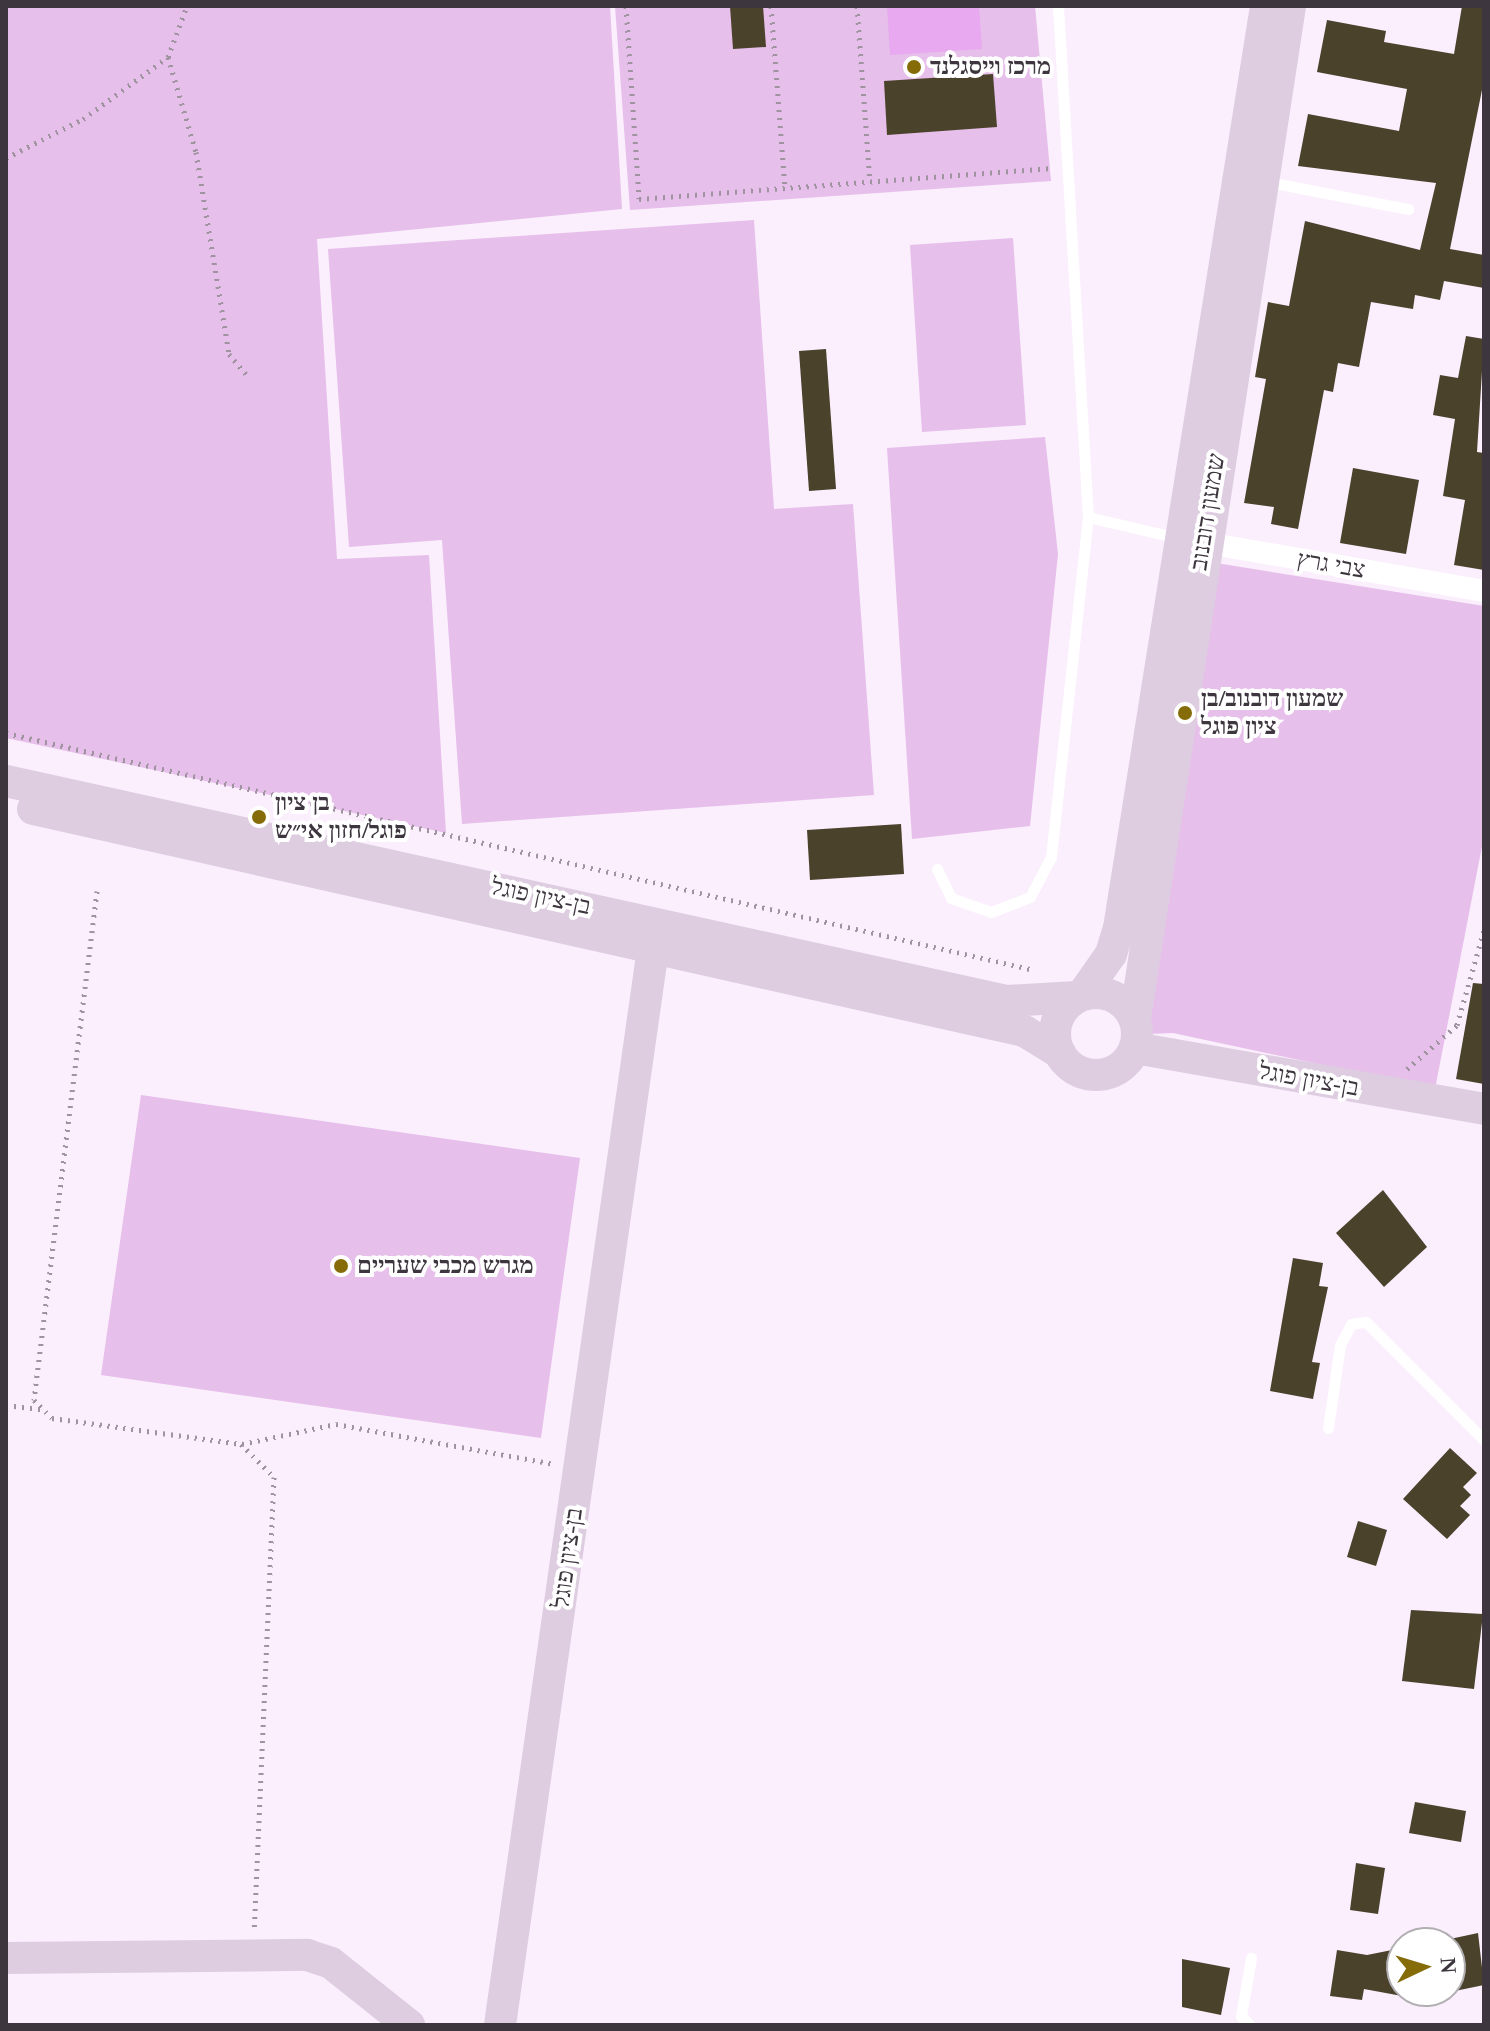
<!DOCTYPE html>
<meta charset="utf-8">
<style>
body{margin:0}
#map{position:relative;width:1490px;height:2031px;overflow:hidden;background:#fbeefd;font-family:"Times New Roman",Heebo,serif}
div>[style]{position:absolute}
.green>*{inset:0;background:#e6bfea}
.water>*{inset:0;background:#e8a9f0}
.building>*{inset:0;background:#4a422b}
.path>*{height:5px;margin-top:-2.5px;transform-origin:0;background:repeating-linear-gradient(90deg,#9e939f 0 2px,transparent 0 8px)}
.lane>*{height:11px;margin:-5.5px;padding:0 5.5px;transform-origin:5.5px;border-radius:5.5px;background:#fff}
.street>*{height:22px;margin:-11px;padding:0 11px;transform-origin:11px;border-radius:11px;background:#fff}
.secondary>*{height:32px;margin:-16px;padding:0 16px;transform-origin:16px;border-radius:16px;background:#decde1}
.secondary>.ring{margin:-16px;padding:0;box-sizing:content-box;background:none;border:32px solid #decde1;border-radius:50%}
.dots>*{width:22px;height:22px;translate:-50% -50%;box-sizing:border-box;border:4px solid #fff;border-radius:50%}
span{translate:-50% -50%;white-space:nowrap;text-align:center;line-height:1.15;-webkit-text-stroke:8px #fff;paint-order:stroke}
.poi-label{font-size:24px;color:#3e363f;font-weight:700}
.left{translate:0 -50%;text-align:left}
.street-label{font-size:24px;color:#3e363f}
.frame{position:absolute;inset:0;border:8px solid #3e363f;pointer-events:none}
.north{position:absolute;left:1386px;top:1927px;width:80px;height:80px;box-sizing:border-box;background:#fff;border:2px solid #b2afb2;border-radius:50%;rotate:86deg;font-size:22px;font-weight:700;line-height:32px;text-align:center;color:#3e363f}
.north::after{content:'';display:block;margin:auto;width:28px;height:36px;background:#866c09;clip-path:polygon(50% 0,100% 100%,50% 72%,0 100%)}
</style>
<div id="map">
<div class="green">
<i style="clip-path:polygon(6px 6px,610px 6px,622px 209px,317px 239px,337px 559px,429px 555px,446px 833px,6px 738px)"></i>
<i style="clip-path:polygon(615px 6px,1035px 6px,1051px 181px,630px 210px)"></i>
<i style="clip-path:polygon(754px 220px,774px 509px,853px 504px,874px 795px,462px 824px,442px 540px,349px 547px,328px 249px)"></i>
<i style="clip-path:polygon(1013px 238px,1026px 425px,922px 432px,910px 245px)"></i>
<i style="clip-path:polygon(1045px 437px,1058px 554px,1030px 826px,912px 839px,887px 448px)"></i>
<i style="clip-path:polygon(1210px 562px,1484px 606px,1484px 836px,1435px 1089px,1173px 1033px,1148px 1034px,1137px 1010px)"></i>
<i style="clip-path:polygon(141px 1095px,580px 1158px,541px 1438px,101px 1375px)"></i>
</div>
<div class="water">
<i style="clip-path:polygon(887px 6px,979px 6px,982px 49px,890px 55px)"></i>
</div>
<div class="building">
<i style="clip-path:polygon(730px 6px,763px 6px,766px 47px,733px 49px)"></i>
<i style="clip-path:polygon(1462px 6px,1484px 6px,1484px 80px,1450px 249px,1484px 255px,1484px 288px,1444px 281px,1440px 300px,1415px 295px,1413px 309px,1371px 302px,1359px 367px,1338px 363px,1333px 392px,1324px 390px,1298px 529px,1271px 524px,1274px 507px,1244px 503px,1266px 379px,1255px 377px,1268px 302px,1289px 306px,1305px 221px,1420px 250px,1436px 183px,1298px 166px,1308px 114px,1399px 131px,1407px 89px,1317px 72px,1327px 20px,1386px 31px,1384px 42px,1454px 54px)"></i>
<i style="clip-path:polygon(993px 74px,997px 127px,887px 135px,884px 81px)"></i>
<i style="clip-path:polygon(1466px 336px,1484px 339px,1477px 452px,1484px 453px,1484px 570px,1454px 565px,1465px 500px,1443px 496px,1455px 419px,1433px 415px,1440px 375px,1458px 378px)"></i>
<i style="clip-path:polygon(826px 349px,836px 489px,809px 491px,799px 351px)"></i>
<i style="clip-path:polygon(1353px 468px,1419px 480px,1406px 554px,1340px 543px)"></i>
<i style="clip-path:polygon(901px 824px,904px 874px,810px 880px,807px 830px)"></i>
<i style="clip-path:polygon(1473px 983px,1484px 984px,1484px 1084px,1456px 1079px)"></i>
<i style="clip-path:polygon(1383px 1190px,1427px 1247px,1384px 1287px,1336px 1233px)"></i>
<i style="clip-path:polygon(1293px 1258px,1323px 1263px,1319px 1286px,1328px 1287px,1312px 1362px,1320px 1363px,1313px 1399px,1270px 1391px)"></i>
<i style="clip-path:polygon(1450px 1448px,1477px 1473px,1463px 1487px,1471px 1495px,1460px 1506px,1470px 1515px,1447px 1539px,1403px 1499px)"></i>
<i style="clip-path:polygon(1358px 1521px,1387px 1530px,1376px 1566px,1347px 1557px)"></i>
<i style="clip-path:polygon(1411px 1610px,1483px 1614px,1474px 1689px,1402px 1681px)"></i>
<i style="clip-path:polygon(1415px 1802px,1466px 1811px,1461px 1842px,1409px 1833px)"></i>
<i style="clip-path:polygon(1356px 1863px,1385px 1868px,1378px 1914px,1350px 1910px)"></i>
<i style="clip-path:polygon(1478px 1933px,1484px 1985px,1450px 1992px,1450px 1939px)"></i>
<i style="clip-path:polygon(1402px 1948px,1402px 1996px,1364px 1989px,1362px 2000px,1330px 1996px,1337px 1950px,1367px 1955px)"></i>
<i style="clip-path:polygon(1182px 1959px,1230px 1968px,1221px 2015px,1182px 2007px)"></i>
</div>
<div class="path">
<i style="left:626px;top:6px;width:193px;rotate:86.1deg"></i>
<i style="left:639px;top:199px;width:414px;rotate:-4.3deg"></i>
<i style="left:771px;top:6px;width:183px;rotate:85.6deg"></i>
<i style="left:857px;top:6px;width:176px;rotate:85.8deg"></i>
<i style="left:168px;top:57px;width:99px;rotate:73.6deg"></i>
<i style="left:196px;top:152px;width:205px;rotate:80.7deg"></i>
<i style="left:229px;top:354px;width:30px;rotate:50deg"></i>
<i style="left:6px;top:158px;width:86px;rotate:-26.9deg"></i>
<i style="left:83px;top:119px;width:105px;rotate:-36.1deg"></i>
<i style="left:168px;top:57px;width:54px;rotate:-69.6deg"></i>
<i style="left:6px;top:733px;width:1055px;rotate:12.98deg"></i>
<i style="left:97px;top:891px;width:513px;rotate:97.06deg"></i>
<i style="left:34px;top:1400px;width:25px;rotate:45deg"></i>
<i style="left:52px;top:1418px;width:191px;rotate:7.8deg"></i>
<i style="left:241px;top:1444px;width:47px;rotate:45deg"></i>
<i style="left:274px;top:1477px;width:451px;rotate:92.5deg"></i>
<i style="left:1407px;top:1069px;width:67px;rotate:-41.3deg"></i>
<i style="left:1457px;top:1025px;width:99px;rotate:-74.1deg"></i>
<i style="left:6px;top:1405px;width:35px;rotate:7deg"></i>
<i style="left:242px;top:1444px;width:96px;rotate:-12deg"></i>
<i style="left:336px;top:1424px;width:222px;rotate:10.4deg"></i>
</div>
<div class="lane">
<i style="left:1264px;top:181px;width:147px;rotate:11deg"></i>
<i style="left:1088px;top:517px;width:92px;rotate:13.1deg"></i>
<i style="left:937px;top:869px;width:32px;rotate:64deg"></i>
<i style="left:951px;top:898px;width:42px;rotate:19.3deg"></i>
<i style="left:991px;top:912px;width:42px;rotate:-21deg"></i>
<i style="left:1030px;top:897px;width:45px;rotate:-62.3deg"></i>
<i style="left:1051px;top:857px;width:342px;rotate:-83.8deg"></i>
<i style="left:1088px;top:517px;width:512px;rotate:-93.36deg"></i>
<i style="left:1328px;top:1428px;width:84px;rotate:-81.8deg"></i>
<i style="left:1340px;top:1345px;width:24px;rotate:-62deg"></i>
<i style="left:1351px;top:1324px;width:15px;rotate:-8deg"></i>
<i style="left:1366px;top:1322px;width:167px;rotate:45deg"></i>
<i style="left:1250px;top:2025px;width:13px;rotate:-135deg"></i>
<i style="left:1241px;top:2016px;width:59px;rotate:-80.2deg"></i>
</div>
<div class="street">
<i style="left:1195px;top:541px;width:293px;rotate:9.8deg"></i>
</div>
<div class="secondary">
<i style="left:6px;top:781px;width:1025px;rotate:12.4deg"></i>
<i style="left:1007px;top:1001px;width:69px;rotate:-3.3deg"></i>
<i style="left:33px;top:809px;width:1016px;rotate:12.63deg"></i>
<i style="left:1024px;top:1031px;width:42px;rotate:31.4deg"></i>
<i class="ring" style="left:1055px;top:993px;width:50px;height:50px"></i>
<i style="left:1083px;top:994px;width:49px;rotate:-55deg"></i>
<i style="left:1111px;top:954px;width:27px;rotate:-73deg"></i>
<i style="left:1119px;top:928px;width:934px;rotate:-80.94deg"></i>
<i style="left:1135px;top:1019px;width:1025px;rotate:-81.3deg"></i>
<i style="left:1135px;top:1048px;width:354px;rotate:9.9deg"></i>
<i style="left:6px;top:1958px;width:301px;rotate:-0.6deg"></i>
<i style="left:307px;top:1955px;width:25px;rotate:18deg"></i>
<i style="left:331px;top:1963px;width:100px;rotate:38.5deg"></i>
<i style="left:500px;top:2025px;width:1088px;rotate:-81.91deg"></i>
</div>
<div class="dots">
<i style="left:914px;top:67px;background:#866c09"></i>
<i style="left:1185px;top:713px;background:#866c09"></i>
<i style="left:259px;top:817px;background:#866c09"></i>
<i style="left:341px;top:1266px;background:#866c09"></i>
</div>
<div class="poi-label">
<span class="left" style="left:930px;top:67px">מרכז וייסגלנד</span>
<span class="left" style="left:1201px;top:713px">שמעון דובנוב/בן<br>ציון פוגל</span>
<span class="left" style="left:275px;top:817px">בן ציון<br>פוגל/חזון אי״ש</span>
<span class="left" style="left:357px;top:1266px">מגרש מכבי שעריים</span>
</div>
<div class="street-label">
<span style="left:1208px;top:512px;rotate:-81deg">שמעון דובנוב</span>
<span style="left:1331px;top:565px;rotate:10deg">צבי גרץ</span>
<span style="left:541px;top:897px;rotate:12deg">בן-ציון פוגל</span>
<span style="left:1309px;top:1080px;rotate:10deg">בן-ציון פוגל</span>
<span style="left:568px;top:1558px;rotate:-82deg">בן-ציון פוגל</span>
</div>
<div class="frame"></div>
<div class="north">N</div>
</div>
